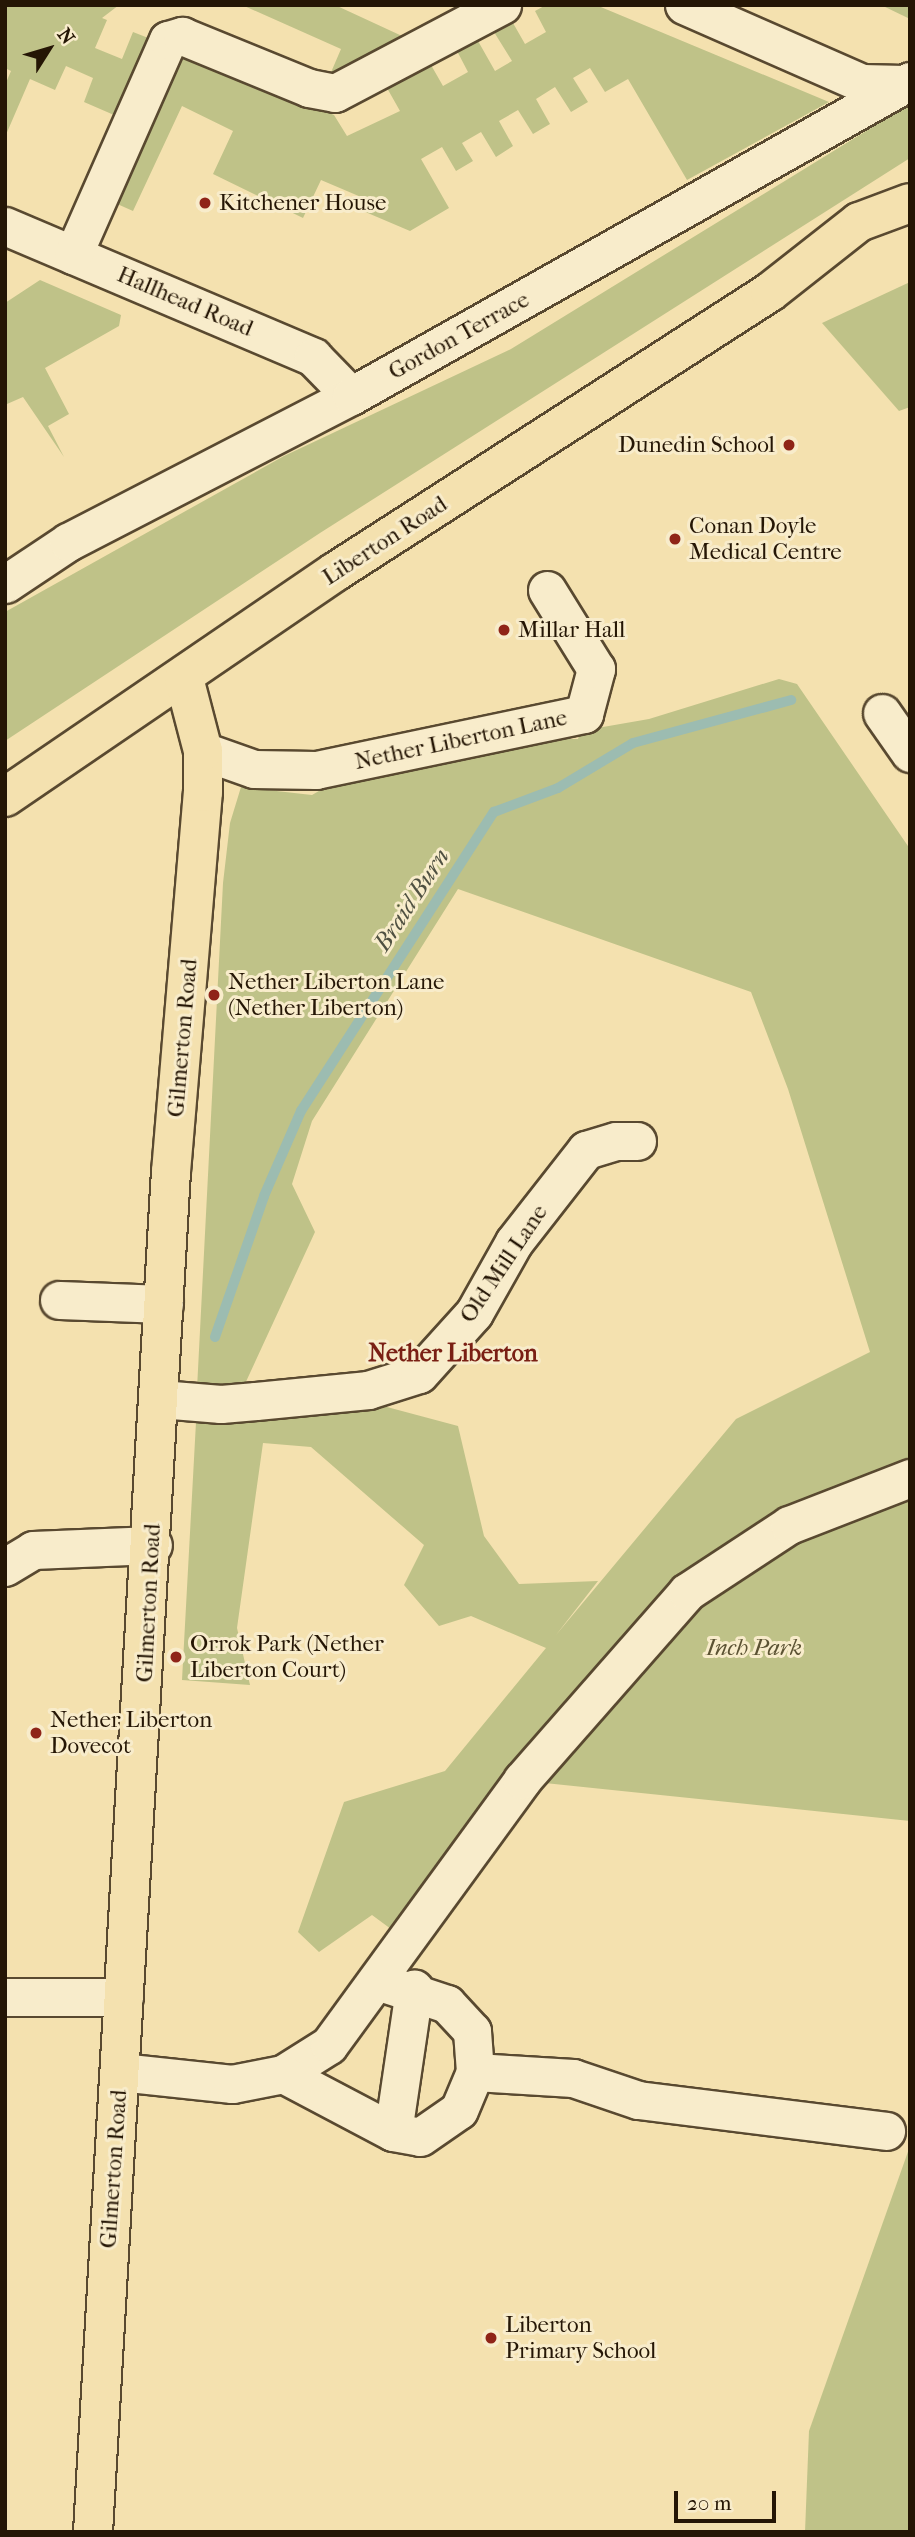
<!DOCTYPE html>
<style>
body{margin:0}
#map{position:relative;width:915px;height:2537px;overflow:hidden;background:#f4e1af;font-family:"IM FELL French Canon",serif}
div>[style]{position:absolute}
.green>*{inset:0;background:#bfc288}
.stream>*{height:10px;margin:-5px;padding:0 5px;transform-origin:5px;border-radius:5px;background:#9cbcb1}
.roads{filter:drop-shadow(2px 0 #594930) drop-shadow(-2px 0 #594930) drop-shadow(0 2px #594930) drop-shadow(0 -2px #594930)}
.minor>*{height:37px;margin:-18.5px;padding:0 18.5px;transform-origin:18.5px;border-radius:18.5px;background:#f8eccb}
.major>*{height:38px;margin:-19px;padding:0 19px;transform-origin:19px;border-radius:19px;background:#f4e1af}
.dots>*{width:19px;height:19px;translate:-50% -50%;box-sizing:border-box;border:4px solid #f8eccb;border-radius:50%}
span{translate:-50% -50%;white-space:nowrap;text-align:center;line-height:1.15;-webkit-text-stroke:6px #f8eccb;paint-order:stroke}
.poi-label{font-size:23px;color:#251605}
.left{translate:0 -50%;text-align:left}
.right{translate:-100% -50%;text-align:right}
.street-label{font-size:23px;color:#251605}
.park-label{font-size:23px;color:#5b5233;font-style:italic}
.water-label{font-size:24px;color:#4f5041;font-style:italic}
.neighbourhood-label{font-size:24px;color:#7a1f14;font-weight:700}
.frame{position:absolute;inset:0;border:7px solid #251605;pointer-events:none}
.north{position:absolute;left:14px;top:14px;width:70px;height:70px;-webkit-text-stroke:5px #f8eccb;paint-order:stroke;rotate:53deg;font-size:19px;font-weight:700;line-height:28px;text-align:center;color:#251605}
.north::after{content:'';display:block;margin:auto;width:24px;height:32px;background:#251605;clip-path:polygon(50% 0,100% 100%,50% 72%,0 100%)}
.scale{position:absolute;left:674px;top:2491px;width:102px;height:32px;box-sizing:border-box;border:4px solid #251605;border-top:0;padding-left:9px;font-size:21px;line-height:24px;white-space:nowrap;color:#251605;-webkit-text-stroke:5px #f8eccb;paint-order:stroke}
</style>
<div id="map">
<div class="green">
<i style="clip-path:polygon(5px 5px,119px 5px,102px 18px,107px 20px,95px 48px,122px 59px,133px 32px,156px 41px,86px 182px,114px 115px,84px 102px,93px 78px,66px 66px,55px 90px,30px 79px,5px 137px,5px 85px,11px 71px,5px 68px)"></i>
<i style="clip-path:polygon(242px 5px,335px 5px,415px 42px,329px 77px,341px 49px)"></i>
<i style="clip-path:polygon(546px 5px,596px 5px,829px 102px,687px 180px,628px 79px,605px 92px,590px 68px,573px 78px,588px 102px,571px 112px,555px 87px,536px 99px,550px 124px,533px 134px,518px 110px,499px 121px,513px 146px,496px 157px,481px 132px,462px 143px,473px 161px,456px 171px,442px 147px,421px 159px,449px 208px,410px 231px,356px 208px,361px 197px,321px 180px,303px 218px,213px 174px,233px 131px,182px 106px,133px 211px,106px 199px,178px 53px,193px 55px,334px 115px,347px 136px,400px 111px,387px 88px,431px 65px,443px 86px,468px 72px,457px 51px,478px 41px,495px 71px,512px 61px,494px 32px,513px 23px,525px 44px,546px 32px,535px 11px)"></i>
<i style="clip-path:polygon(881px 5px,910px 5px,910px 19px)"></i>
<i style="clip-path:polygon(910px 104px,910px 158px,320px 533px,5px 741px,5px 612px,284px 456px,511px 349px)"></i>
<i style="clip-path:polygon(40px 280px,121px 315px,119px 326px,45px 368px,69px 414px,48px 426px,64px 457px,23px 397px,7px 404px,5px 401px,5px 303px)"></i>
<i style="clip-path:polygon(910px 282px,910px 407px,899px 411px,822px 323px)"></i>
<i style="clip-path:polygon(779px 679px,797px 684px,910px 849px,910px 1821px,535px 1782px,414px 1946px,372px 1915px,319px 1952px,298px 1932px,344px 1802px,445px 1771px,546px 1648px,471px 1616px,439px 1626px,404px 1585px,424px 1545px,311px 1447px,263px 1443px,237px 1628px,250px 1685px,182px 1680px,196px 1422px,357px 1399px,458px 1426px,484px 1536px,519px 1584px,598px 1581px,556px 1635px,736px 1419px,870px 1352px,788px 1089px,751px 992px,458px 889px,312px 1121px,292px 1184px,315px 1232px,244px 1386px,197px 1389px,223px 883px,230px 823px,241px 787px,312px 795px,338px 780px,543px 739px,578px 739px,580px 731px,649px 719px)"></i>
<i style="clip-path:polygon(910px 2146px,910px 2532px,805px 2532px,809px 2431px)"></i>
</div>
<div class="stream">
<i style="left:215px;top:1337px;width:149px;rotate:-70.8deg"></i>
<i style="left:264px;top:1196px;width:93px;rotate:-66.5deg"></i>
<i style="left:301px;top:1111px;width:356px;rotate:-57.2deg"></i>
<i style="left:494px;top:812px;width:68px;rotate:-20.6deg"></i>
<i style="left:558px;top:788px;width:87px;rotate:-31deg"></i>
<i style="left:633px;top:743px;width:164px;rotate:-15.2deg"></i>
</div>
<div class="roads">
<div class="minor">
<i style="left:684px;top:5px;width:194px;rotate:23.7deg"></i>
<i style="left:862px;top:83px;width:42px;rotate:1.4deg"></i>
<i style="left:5px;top:226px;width:335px;rotate:23deg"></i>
<i style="left:313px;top:357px;width:54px;rotate:45.7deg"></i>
<i style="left:73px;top:255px;width:235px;rotate:-66.2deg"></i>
<i style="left:168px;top:40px;width:15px;rotate:-16deg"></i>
<i style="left:182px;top:36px;width:137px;rotate:22.3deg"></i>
<i style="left:309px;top:88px;width:26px;rotate:11deg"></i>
<i style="left:335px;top:93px;width:189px;rotate:-27.8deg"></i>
<i style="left:5px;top:584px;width:76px;rotate:-33.7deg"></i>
<i style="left:68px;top:542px;width:318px;rotate:-27.3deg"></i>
<i style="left:351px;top:396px;width:642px;rotate:-29.4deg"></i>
<i style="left:882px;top:713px;width:49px;rotate:55deg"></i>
<i style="left:203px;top:751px;width:54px;rotate:19.4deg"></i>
<i style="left:254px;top:769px;width:62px;rotate:0.9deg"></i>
<i style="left:316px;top:770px;width:274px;rotate:-11.8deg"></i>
<i style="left:584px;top:714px;width:47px;rotate:-75.1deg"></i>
<i style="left:596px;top:669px;width:93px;rotate:-121.8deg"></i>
<i style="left:59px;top:1300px;width:105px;rotate:2.2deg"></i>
<i style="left:160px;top:1399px;width:61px;rotate:4.7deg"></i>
<i style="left:221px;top:1404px;width:35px;rotate:-5deg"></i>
<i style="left:256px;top:1401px;width:113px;rotate:-5.6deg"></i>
<i style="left:368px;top:1390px;width:53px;rotate:-17.4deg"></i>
<i style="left:419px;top:1374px;width:82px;rotate:-48deg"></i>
<i style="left:474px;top:1313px;width:81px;rotate:-60.6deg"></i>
<i style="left:514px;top:1242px;width:117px;rotate:-52deg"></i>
<i style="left:586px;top:1150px;width:31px;rotate:-17deg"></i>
<i style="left:616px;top:1141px;width:21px"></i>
<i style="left:5px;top:1567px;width:33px;rotate:-31deg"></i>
<i style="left:33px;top:1550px;width:120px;rotate:-2.4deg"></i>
<i style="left:5px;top:1997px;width:119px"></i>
<i style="left:120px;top:2072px;width:113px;rotate:6.1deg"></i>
<i style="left:232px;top:2084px;width:52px;rotate:-11.1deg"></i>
<i style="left:283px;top:2074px;width:54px;rotate:-32.2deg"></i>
<i style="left:329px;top:2045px;width:328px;rotate:-53.9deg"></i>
<i style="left:522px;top:1780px;width:250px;rotate:-48.7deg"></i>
<i style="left:687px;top:1592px;width:122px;rotate:-33.3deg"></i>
<i style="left:789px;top:1525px;width:130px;rotate:-21.2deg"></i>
<i style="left:475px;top:2072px;width:98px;rotate:3.5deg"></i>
<i style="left:573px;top:2078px;width:69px;rotate:18.7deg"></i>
<i style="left:638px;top:2100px;width:250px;rotate:7.1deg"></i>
<i style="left:283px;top:2074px;width:124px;rotate:27.8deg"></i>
<i style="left:393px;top:2132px;width:27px;rotate:10deg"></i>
<i style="left:420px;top:2137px;width:47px;rotate:-34.7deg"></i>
<i style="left:459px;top:2110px;width:41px;rotate:-67.2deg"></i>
<i style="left:475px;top:2072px;width:41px;rotate:-94.2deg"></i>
<i style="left:472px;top:2031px;width:37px;rotate:-133deg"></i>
<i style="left:447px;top:2004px;width:74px;rotate:-161.8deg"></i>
<i style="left:393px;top:2132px;width:145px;rotate:-81.6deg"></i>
</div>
<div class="major">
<i style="left:5px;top:797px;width:399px;rotate:-34.3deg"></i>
<i style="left:335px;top:572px;width:517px;rotate:-32.77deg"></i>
<i style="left:770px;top:292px;width:113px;rotate:-38.2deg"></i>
<i style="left:859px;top:222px;width:54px;rotate:-20.4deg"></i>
<i style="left:93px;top:2532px;width:1362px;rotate:-86.72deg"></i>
<i style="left:171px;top:1172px;width:381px;rotate:-85.2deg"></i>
<i style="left:203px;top:792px;width:41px;rotate:-90deg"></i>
<i style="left:203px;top:751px;width:75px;rotate:-104.6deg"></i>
</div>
</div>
<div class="dots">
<i style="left:205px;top:203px;background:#8f2418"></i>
<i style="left:789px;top:445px;background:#8f2418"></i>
<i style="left:675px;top:539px;background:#8f2418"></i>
<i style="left:504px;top:630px;background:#8f2418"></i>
<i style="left:214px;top:995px;background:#8f2418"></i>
<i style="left:176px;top:1657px;background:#8f2418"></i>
<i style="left:36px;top:1733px;background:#8f2418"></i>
<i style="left:491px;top:2338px;background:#8f2418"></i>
</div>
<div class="poi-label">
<span class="left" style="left:219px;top:203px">Kitchener House</span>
<span class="right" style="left:775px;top:445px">Dunedin School</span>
<span class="left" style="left:689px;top:539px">Conan Doyle<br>Medical Centre</span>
<span class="left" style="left:518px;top:630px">Millar Hall</span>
<span class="left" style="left:228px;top:995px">Nether Liberton Lane<br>(Nether Liberton)</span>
<span class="left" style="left:190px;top:1657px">Orrok Park (Nether<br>Liberton Court)</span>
<span class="left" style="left:50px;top:1733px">Nether Liberton<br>Dovecot</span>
<span class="left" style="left:505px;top:2338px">Liberton<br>Primary School</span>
</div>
<div class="street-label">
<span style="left:185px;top:302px;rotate:23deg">Hallhead Road</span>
<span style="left:459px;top:336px;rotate:-29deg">Gordon Terrace</span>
<span style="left:385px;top:541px;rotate:-33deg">Liberton Road</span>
<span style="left:461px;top:740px;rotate:-12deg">Nether Liberton Lane</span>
<span style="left:183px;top:1038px;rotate:-85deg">Gilmerton Road</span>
<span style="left:504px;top:1264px;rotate:-56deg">Old Mill Lane</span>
<span style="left:149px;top:1603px;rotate:-87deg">Gilmerton Road</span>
<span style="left:114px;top:2169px;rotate:-86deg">Gilmerton Road</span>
</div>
<div class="park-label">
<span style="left:754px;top:1648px">Inch Park</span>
</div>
<div class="water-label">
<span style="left:412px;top:900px;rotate:-57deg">Braid Burn</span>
</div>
<div class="neighbourhood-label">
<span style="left:453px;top:1354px">Nether Liberton</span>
</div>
<div class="frame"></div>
<div class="north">N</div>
<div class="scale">20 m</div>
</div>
